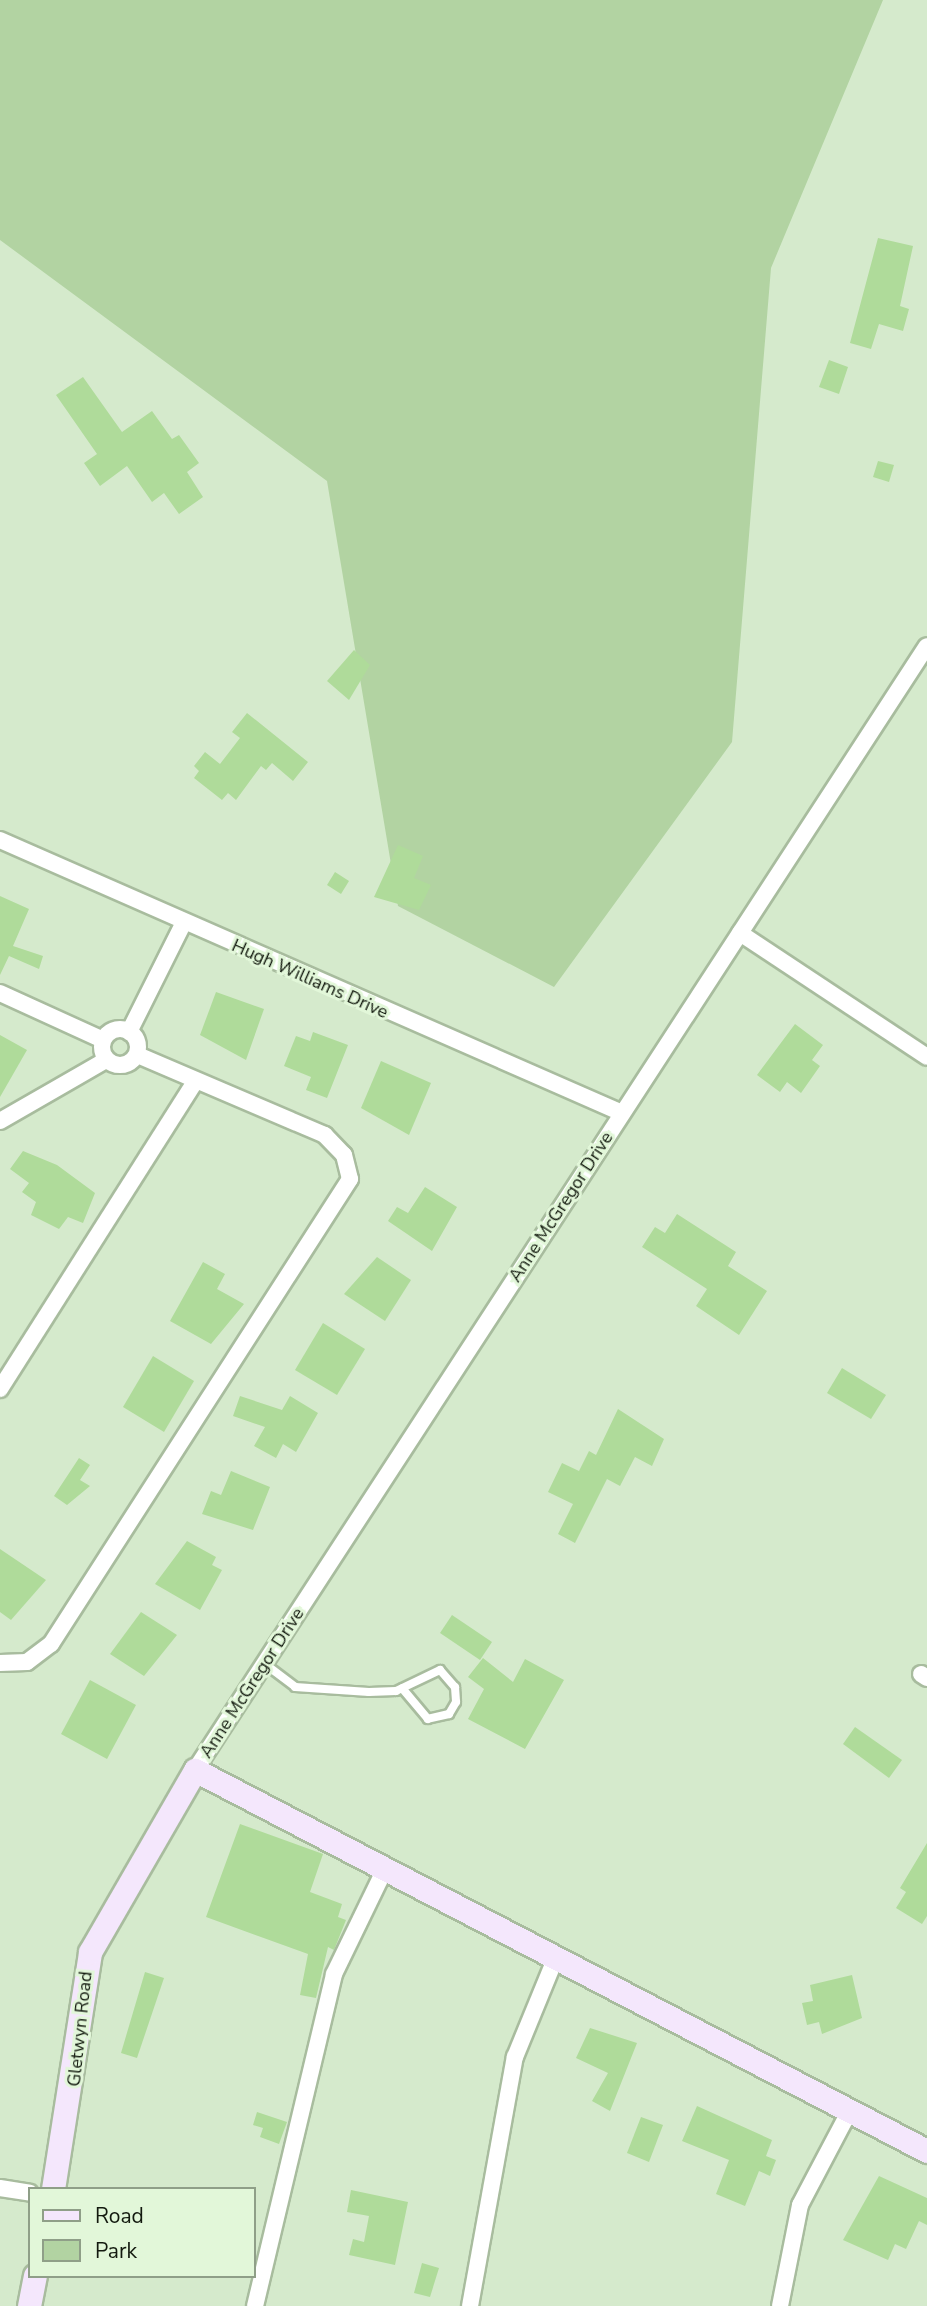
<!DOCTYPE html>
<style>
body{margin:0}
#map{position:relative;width:927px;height:2306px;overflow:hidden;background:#d5eacc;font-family:"Nunito Sans",sans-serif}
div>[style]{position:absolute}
.green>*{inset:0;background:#b2d3a2}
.building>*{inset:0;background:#afdb9a}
.roads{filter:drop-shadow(2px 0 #a8bc9e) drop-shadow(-2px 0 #a8bc9e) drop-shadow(0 2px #a8bc9e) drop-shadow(0 -2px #a8bc9e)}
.lane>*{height:8px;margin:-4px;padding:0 4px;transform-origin:4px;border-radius:4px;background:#fff}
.street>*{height:16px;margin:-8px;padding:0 8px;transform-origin:8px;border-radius:8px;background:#fff}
.street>.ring{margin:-8px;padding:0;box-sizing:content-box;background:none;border:16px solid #fff;border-radius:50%}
.secondary>*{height:23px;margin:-11.5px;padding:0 11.5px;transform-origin:11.5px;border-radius:11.5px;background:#f4e7fc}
span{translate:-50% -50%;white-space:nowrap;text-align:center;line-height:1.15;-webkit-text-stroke:6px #e2f7d9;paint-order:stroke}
.street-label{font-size:18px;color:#131a0f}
.legend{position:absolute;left:28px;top:2187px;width:228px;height:91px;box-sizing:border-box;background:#e2f7d9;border:2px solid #8f9f88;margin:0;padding:9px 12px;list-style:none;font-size:21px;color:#131a0f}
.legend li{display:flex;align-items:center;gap:14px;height:35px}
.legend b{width:35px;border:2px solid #8f9f88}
</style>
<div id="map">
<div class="green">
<i style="clip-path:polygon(0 0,883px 0,771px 268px,732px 742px,554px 987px,398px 906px,327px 481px,0 240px)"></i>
</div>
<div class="building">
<i style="clip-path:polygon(878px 238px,913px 246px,900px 306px,909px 309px,903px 331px,879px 324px,871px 349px,850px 343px)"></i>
<i style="clip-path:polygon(829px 360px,848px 367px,839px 394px,819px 387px)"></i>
<i style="clip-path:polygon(83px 377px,122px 432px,152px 411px,172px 439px,179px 435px,199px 463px,187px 472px,203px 497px,179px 514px,164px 493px,152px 502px,127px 466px,100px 486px,84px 463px,97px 454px,56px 395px)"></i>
<i style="clip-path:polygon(878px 461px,894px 465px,889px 482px,873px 477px)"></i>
<i style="clip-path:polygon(354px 650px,370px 665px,349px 700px,327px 681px)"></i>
<i style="clip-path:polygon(247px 713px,308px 762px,293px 781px,272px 763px,266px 770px,261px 766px,236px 800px,228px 793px,222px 800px,194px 778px,199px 771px,194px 766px,205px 752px,220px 764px,240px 738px,232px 732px)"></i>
<i style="clip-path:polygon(398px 845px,423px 856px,414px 878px,431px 885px,419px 910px,374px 897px)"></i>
<i style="clip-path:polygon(335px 872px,349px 881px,341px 894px,327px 885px)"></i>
<i style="clip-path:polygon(0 896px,29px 909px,13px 946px,43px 956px,39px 969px,9px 956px,0 975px)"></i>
<i style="clip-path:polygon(216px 992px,264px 1009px,246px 1060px,200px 1035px)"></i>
<i style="clip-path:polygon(795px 1024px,823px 1045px,812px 1060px,820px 1066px,801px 1093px,787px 1082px,780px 1092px,757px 1075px)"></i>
<i style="clip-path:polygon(313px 1032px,348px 1045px,327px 1098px,306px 1090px,311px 1077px,284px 1066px,296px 1036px,310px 1041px)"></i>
<i style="clip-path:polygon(0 1035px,27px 1050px,0 1097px)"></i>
<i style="clip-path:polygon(381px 1061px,431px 1083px,409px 1135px,361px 1108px)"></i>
<i style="clip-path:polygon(23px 1151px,57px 1165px,95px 1193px,83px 1223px,68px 1217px,59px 1229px,31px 1215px,36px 1202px,22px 1192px,29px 1183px,10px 1169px)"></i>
<i style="clip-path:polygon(425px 1187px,457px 1207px,432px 1251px,388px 1221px,397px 1207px,408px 1213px)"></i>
<i style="clip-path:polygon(677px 1214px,736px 1252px,728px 1266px,767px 1291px,739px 1335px,696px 1306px,707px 1289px,642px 1247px,655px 1227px,665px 1233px)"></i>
<i style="clip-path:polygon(377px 1257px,411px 1280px,385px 1321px,344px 1294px)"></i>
<i style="clip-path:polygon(203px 1262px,225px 1274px,217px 1289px,244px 1304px,211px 1344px,170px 1321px)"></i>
<i style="clip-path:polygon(323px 1323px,365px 1349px,337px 1395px,295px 1370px)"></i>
<i style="clip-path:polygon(153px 1356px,194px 1381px,164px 1432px,123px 1407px)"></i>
<i style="clip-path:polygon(842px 1368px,886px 1395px,871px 1419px,827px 1393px)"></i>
<i style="clip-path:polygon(240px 1396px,282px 1410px,290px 1396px,318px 1413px,296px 1452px,283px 1444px,276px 1458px,254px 1446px,265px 1427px,233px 1416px)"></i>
<i style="clip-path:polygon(618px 1409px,664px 1439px,652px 1466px,635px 1457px,620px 1486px,607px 1479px,575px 1543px,558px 1534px,573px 1504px,548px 1492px,562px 1463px,579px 1471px,589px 1451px,596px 1455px)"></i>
<i style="clip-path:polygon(79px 1458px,90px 1465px,80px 1480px,90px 1486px,67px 1505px,54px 1496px)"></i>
<i style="clip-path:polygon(231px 1471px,270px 1487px,253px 1530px,202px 1514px,211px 1491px,221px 1495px)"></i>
<i style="clip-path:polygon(187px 1541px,216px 1557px,212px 1565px,222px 1570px,200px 1610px,155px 1584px)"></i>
<i style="clip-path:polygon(0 1549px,46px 1580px,11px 1620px,0 1612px)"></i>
<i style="clip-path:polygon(141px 1612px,177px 1635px,144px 1676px,110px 1654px)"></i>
<i style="clip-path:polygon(452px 1615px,492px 1642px,480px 1660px,440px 1633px)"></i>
<i style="clip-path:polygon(483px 1658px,513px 1682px,525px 1659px,564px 1680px,525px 1749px,468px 1719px,484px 1689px,468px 1677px)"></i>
<i style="clip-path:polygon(90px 1680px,136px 1705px,107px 1759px,61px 1734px)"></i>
<i style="clip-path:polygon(855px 1727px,902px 1760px,889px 1778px,843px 1744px)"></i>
<i style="clip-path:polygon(240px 1824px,323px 1854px,310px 1892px,342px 1904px,338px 1917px,346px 1920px,334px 1950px,328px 1947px,316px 1998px,300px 1995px,308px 1954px,206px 1917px)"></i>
<i style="clip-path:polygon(927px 1843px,927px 1916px,922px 1924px,896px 1908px,906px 1892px,900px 1888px)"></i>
<i style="clip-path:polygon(145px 1972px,164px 1978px,137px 2058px,121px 2053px)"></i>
<i style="clip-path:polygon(852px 1975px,862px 2018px,822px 2034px,819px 2022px,807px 2025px,802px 2003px,813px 2001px,810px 1985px)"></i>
<i style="clip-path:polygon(590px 2028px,637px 2043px,610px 2111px,592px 2101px,608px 2073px,576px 2058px)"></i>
<i style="clip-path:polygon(697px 2106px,772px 2140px,766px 2156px,776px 2160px,770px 2176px,759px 2171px,745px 2206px,716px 2194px,729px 2160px,682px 2141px)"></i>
<i style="clip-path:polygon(257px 2112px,287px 2122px,279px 2144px,260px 2137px,263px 2128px,253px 2125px)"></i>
<i style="clip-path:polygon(641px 2117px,663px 2125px,649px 2162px,627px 2153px)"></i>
<i style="clip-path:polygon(879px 2176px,927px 2198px,927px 2225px,919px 2221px,906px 2249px,895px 2244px,888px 2260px,843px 2240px)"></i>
<i style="clip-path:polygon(351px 2190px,408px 2202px,395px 2265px,349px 2255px,353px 2239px,364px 2242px,369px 2216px,347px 2212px)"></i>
<i style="clip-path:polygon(422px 2263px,439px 2268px,430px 2297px,414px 2293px)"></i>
</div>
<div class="roads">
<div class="lane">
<i style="left:265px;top:1664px;width:38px;rotate:37deg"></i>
<i style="left:295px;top:1687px;width:74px;rotate:3.9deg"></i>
<i style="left:369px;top:1692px;width:27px;rotate:-2deg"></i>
<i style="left:396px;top:1691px;width:49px;rotate:-25.5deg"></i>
<i style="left:440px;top:1670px;width:23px;rotate:49deg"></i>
<i style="left:455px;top:1687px;width:15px;rotate:86deg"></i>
<i style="left:456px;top:1702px;width:14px;rotate:120deg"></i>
<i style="left:449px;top:1714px;width:22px;rotate:167deg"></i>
<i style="left:428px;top:1719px;width:40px;rotate:-130deg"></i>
</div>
<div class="street">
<i style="left:0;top:840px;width:679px;rotate:23.7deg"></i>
<i style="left:740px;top:933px;width:224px;rotate:33.5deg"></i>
<i style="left:0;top:993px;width:113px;rotate:24.5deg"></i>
<i class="ring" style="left:102px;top:1029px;width:20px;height:20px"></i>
<i style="left:129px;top:1032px;width:123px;rotate:-63.4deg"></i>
<i style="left:0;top:1121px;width:122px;rotate:-29.9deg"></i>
<i style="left:0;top:1389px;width:362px;rotate:-57.6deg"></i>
<i style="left:0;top:1663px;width:27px;rotate:-2deg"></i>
<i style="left:27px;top:1662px;width:30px;rotate:-37deg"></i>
<i style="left:51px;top:1644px;width:553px;rotate:-57.26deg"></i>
<i style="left:350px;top:1179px;width:25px;rotate:-104deg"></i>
<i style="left:344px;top:1155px;width:28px;rotate:-134deg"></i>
<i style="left:325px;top:1135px;width:204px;rotate:-156.9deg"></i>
<i style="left:921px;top:1674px;width:7px;rotate:34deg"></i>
<i style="left:195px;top:1770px;width:1341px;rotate:-56.93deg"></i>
<i style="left:0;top:2188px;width:30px;rotate:9deg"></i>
<i style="left:255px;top:2306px;width:341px;rotate:-76.6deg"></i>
<i style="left:334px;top:1974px;width:114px;rotate:-64.1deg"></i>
<i style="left:470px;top:2306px;width:253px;rotate:-79.8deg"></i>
<i style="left:515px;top:2057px;width:103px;rotate:-67.7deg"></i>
<i style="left:780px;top:2306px;width:103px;rotate:-78.8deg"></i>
<i style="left:800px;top:2205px;width:105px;rotate:-62.2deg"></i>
</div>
<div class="secondary">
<i style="left:53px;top:2189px;width:240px;rotate:-81.1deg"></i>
<i style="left:90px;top:1952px;width:210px;rotate:-60deg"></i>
<i style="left:195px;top:1770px;width:825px;rotate:27.5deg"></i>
<i style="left:29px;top:2306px;width:31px;rotate:-79deg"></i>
</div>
</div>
<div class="street-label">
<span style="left:310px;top:979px;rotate:24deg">Hugh Williams Drive</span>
<span style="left:561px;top:1207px;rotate:-57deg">Anne McGregor Drive</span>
<span style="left:252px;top:1683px;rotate:-57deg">Anne McGregor Drive</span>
<span style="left:80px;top:2029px;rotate:-84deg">Gletwyn Road</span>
</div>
<ul class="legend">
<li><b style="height:9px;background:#f4e7fc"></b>Road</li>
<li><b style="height:19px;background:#b2d3a2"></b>Park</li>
</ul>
</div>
